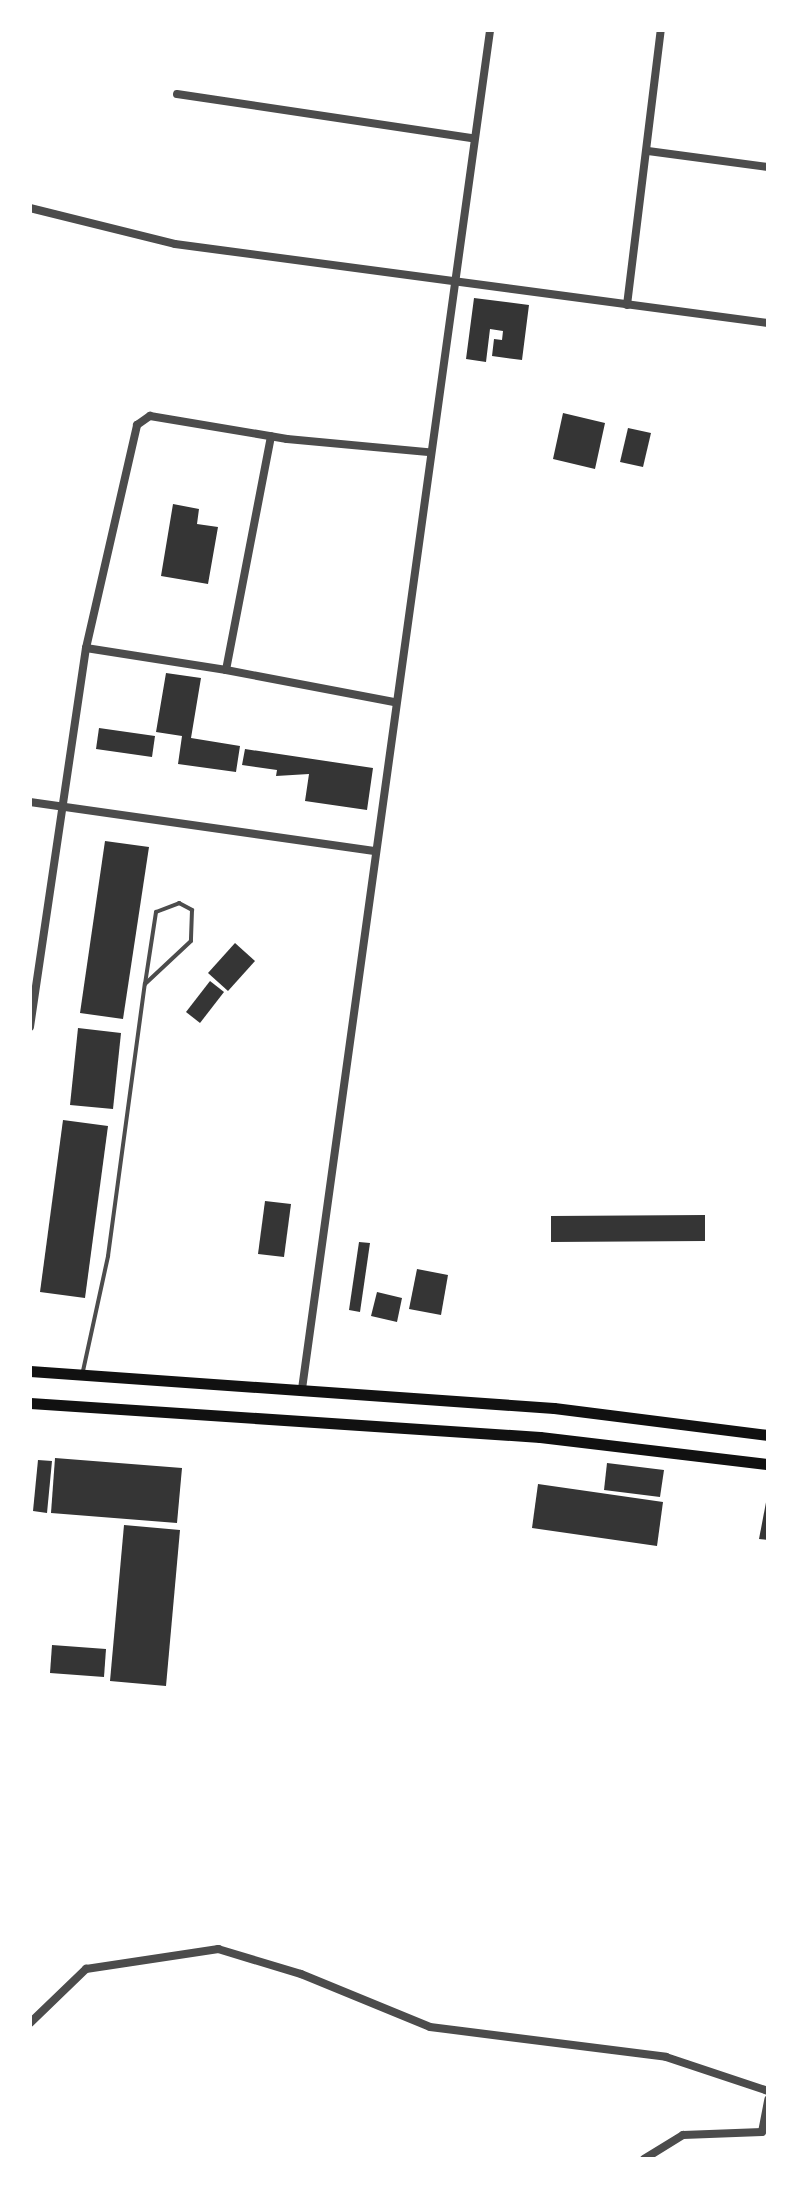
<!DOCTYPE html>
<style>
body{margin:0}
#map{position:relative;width:798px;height:2189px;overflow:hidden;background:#fff;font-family:Bitter,serif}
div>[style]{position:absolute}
.building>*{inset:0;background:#353535}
.service>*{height:4px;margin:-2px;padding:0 2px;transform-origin:2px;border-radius:2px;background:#4c4c4c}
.minor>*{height:8px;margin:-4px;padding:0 4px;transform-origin:4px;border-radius:4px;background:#4c4c4c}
.primary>*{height:11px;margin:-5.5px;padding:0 5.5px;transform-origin:5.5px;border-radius:5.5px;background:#111}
span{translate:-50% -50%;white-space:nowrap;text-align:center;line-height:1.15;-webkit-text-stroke:10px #fff;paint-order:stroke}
.frame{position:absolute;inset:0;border:32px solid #fff;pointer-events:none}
</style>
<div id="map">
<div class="building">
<i style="clip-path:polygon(474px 298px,529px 305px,522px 360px,492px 356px,494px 339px,502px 340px,503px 331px,490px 329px,486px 362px,466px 359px)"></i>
<i style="clip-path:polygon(563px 413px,605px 423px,595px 469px,553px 459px)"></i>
<i style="clip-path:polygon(628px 428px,651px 433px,643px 467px,620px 462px)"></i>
<i style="clip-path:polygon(173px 504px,199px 509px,197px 524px,218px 527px,208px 584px,161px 576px)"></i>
<i style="clip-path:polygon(166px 673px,201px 678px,191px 738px,240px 746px,236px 772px,178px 764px,182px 736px,156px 732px)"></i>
<i style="clip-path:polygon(99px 728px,155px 736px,152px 757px,96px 749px)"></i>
<i style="clip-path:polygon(245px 749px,373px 768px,367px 810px,305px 801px,309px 774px,276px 776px,277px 770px,242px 765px)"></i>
<i style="clip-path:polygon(105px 841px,149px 847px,123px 1019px,80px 1013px)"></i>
<i style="clip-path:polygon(235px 943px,255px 961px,228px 991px,208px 973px)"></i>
<i style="clip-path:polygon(210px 981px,224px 992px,200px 1023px,186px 1012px)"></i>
<i style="clip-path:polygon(78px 1028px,121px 1033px,113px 1109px,70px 1105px)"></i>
<i style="clip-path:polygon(63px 1120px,108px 1126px,85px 1298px,40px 1292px)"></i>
<i style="clip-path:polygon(265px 1201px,291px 1204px,284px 1257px,258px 1254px)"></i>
<i style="clip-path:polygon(705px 1215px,705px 1241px,551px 1242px,551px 1216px)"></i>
<i style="clip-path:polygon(359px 1242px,370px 1243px,360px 1312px,349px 1310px)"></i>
<i style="clip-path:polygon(417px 1269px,448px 1275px,441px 1315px,409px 1309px)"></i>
<i style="clip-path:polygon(377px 1292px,402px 1298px,397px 1322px,371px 1316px)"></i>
<i style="clip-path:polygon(55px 1458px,182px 1468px,177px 1523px,51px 1513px)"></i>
<i style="clip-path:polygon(38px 1460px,52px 1461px,47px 1513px,33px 1511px)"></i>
<i style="clip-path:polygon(607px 1463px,664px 1470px,660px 1497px,604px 1490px)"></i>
<i style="clip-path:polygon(538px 1484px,663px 1502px,657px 1546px,532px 1528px)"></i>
<i style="clip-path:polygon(768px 1492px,768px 1540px,759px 1539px)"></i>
<i style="clip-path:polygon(124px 1525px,180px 1530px,166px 1686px,110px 1681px)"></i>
<i style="clip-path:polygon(52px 1645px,106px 1649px,104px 1677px,50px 1673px)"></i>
</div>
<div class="service">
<i style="left:179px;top:903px;width:15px;rotate:28deg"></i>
<i style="left:192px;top:910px;width:31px;rotate:92deg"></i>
<i style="left:191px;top:941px;width:63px;rotate:136.9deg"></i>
<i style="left:145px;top:984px;width:73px;rotate:-81.3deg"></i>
<i style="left:156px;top:912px;width:25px;rotate:-21deg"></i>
<i style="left:83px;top:1371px;width:118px;rotate:-77.7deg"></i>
<i style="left:108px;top:1256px;width:275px;rotate:-82.3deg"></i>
</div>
<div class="minor">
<i style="left:177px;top:94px;width:299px;rotate:8.5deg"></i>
<i style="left:648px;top:151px;width:121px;rotate:7.6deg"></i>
<i style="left:30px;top:208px;width:149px;rotate:13.9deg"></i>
<i style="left:175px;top:244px;width:598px;rotate:7.59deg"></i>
<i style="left:627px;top:305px;width:277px;rotate:-83deg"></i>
<i style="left:86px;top:648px;width:142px;rotate:8.9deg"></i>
<i style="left:226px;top:670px;width:238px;rotate:-79.1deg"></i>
<i style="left:226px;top:670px;width:171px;rotate:10.8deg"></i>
<i style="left:30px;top:802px;width:346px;rotate:8.1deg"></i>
<i style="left:30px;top:1027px;width:383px;rotate:-81.6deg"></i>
<i style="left:86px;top:648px;width:229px;rotate:-77.1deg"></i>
<i style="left:137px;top:425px;width:16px;rotate:-35deg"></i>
<i style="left:150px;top:416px;width:139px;rotate:9.5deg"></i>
<i style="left:287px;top:439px;width:142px;rotate:5.3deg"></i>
<i style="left:302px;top:1389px;width:1372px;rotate:-82.12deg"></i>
<i style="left:30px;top:2023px;width:78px;rotate:-44deg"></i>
<i style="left:86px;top:1969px;width:134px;rotate:-8.6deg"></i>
<i style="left:218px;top:1949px;width:87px;rotate:16.8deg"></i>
<i style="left:301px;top:1974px;width:139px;rotate:22.3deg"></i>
<i style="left:430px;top:2027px;width:238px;rotate:7.2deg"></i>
<i style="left:666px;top:2057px;width:108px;rotate:18.4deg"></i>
<i style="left:644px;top:2159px;width:46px;rotate:-31.6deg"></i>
<i style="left:683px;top:2135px;width:79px;rotate:-2.2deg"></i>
<i style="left:762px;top:2132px;width:33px;rotate:-79deg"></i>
</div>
<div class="primary">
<i style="left:30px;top:1371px;width:525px;rotate:4.04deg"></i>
<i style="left:554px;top:1408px;width:216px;rotate:7.2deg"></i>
<i style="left:30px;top:1403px;width:511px;rotate:3.81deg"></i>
<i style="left:540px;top:1437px;width:230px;rotate:6.8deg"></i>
</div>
<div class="frame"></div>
</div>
